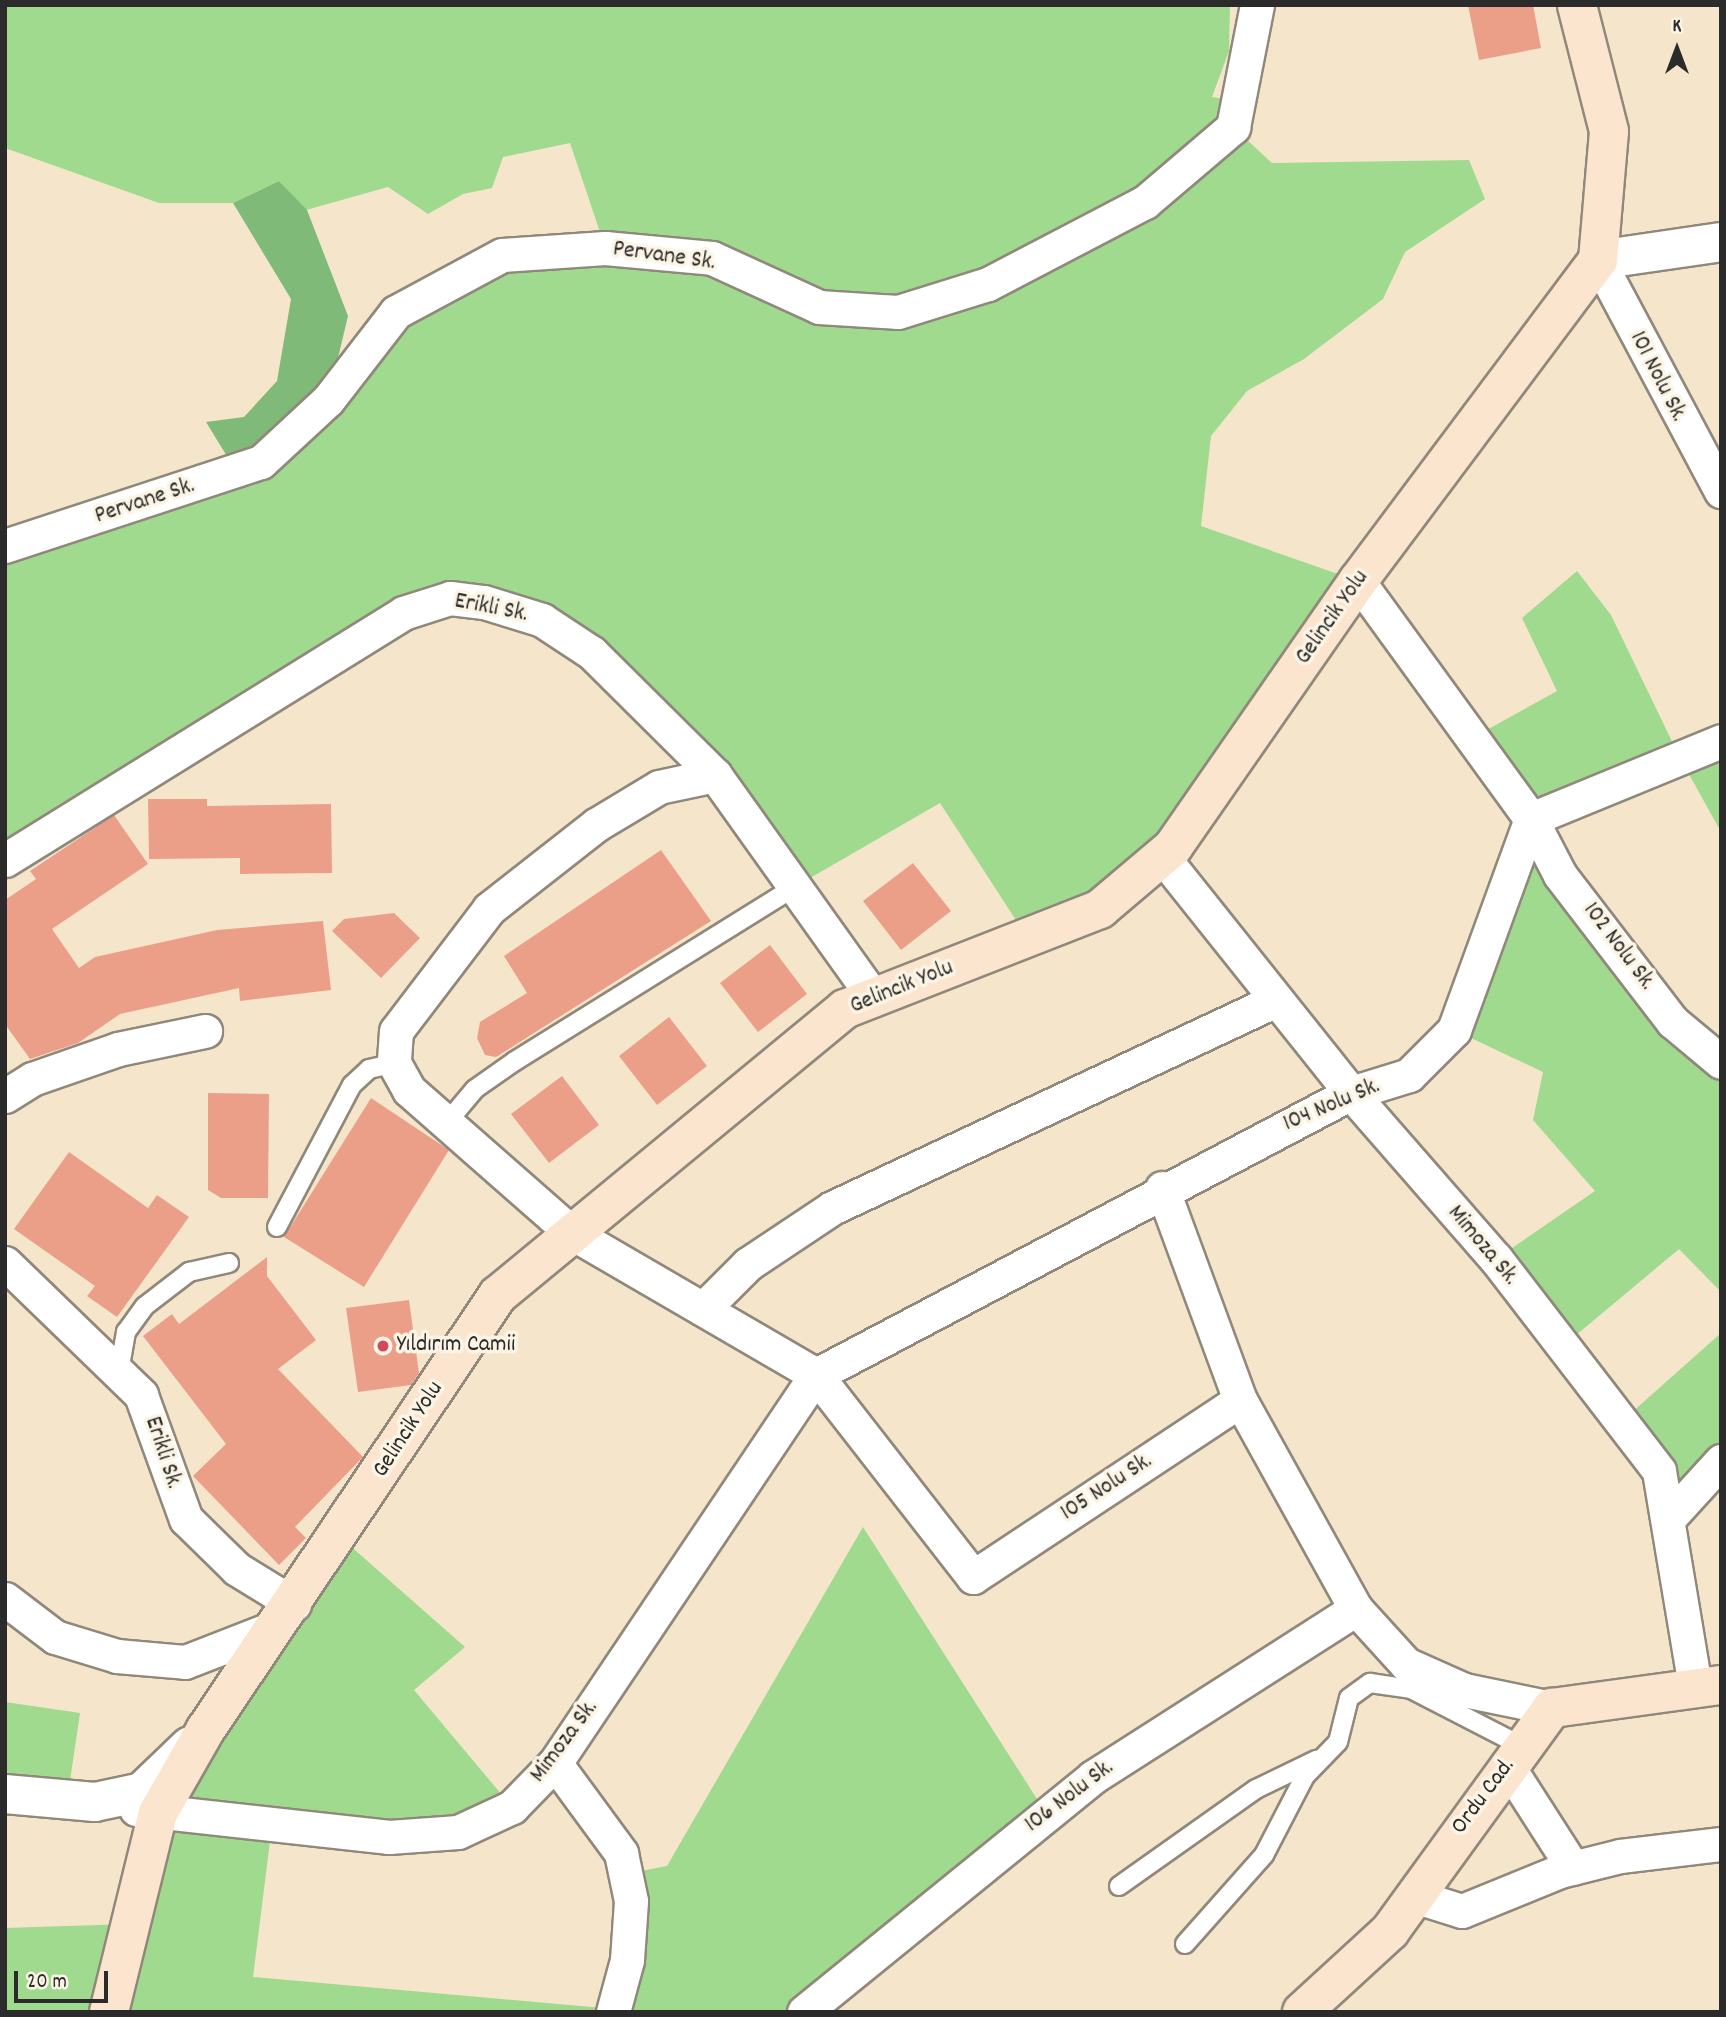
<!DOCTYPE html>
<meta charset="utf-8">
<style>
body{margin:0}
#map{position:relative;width:1726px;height:2017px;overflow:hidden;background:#f5e6cb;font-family:Dekko,sans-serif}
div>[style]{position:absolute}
.green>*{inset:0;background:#9fda8e}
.forest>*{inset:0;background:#7fba79}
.building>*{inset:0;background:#eb9f88}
.roads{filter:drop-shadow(2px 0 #90887b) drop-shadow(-2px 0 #90887b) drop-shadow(0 2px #90887b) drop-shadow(0 -2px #90887b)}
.service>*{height:18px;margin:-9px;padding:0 9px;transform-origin:9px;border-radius:9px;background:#fff}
.minor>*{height:33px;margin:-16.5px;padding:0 16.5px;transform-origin:16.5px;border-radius:16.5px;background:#fff}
.tertiary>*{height:38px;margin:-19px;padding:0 19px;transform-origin:19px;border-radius:19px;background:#fff}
.secondary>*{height:38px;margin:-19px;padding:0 19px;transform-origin:19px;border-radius:19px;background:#fbe5cf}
.dots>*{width:19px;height:19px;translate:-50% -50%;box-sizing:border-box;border:4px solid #fcf5e5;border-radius:50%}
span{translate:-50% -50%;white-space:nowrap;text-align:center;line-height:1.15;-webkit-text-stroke:7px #fcf5e5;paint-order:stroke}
.street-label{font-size:24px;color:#2b2b2b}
.poi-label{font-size:24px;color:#2b2b2b}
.left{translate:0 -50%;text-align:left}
.frame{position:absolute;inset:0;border:7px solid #2b2b2b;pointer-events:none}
.north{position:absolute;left:1642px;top:14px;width:70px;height:70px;-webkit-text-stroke:5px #fcf5e5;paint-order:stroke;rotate:0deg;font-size:19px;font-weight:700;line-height:28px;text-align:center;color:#2b2b2b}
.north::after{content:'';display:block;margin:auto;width:24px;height:32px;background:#2b2b2b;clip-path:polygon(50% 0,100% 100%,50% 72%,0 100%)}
.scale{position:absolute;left:14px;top:1971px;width:94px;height:32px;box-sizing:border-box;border:4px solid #2b2b2b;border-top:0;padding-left:9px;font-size:21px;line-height:24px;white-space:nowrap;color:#2b2b2b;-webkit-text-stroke:5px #fcf5e5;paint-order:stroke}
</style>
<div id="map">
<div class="green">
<i style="clip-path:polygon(5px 5px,1230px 5px,1229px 51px,1212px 97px,1239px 101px,1233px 127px,1272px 163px,1469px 160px,1485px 199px,1405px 252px,1383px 299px,1304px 359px,1247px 391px,1211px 436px,1201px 526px,1358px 581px,1173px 847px,1027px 937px,940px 803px,798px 885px,592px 653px,450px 598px,5px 860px,5px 537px,261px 462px,396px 312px,502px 255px,605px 247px,570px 143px,503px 157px,492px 188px,463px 194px,428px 214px,388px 187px,306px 210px,279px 181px,233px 203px,159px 203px,5px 148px)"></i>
<i style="clip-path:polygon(1577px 571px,1611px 615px,1680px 758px,1721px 741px,1721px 832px,1680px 758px,1532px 820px,1721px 1062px,1721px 1292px,1679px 1249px,1563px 1346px,1496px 1259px,1595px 1191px,1533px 1120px,1543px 1072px,1454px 1030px,1531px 819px,1472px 738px,1557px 691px,1522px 618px)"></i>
<i style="clip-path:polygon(1721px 1333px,1721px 1461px,1668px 1519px,1621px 1422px)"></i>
<i style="clip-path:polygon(863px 1527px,1046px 1813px,804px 2012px,5px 2012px,5px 1928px,130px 1924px,158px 1813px,339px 1536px,465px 1647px,414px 1690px,512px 1807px,457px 1832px,272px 1825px,253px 1977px,614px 2009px,625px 1874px,667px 1866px)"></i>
<i style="clip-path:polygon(5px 1702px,80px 1713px,67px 1801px,5px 1794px)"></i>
</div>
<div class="forest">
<i style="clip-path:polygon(279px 181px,307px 210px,348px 316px,328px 400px,236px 471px,206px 422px,244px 417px,277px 381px,291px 299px,233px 203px)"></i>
</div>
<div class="building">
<i style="clip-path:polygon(1468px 5px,1533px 5px,1541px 48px,1479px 60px)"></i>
<i style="clip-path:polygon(148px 799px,207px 799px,207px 806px,331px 804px,332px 873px,240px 874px,240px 858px,149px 859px)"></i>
<i style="clip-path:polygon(114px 815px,148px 864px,52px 929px,79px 968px,95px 957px,217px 930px,323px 921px,331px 990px,240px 1001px,239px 988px,120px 1014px,78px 1043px,30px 1059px,5px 1024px,5px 900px,36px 879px,30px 871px)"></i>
<i style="clip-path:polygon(661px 850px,711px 921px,496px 1057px,485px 1055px,477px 1038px,480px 1022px,527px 993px,504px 956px)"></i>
<i style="clip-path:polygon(913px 863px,951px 911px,901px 950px,863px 901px)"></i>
<i style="clip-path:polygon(394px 913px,420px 938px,381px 978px,332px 931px,344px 919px)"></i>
<i style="clip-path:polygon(770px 945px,807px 994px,758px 1032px,720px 983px)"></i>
<i style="clip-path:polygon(669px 1017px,707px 1066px,657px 1105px,619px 1056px)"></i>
<i style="clip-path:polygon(562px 1076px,599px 1125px,549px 1163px,511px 1114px)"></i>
<i style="clip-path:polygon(208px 1093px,269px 1094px,268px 1198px,221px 1198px,208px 1190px)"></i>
<i style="clip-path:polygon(371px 1098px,449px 1150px,364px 1287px,284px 1237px)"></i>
<i style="clip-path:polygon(69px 1152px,148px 1208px,157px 1195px,189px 1217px,117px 1317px,87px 1296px,95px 1286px,14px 1229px)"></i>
<i style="clip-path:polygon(267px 1257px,267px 1276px,316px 1340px,278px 1369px,363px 1457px,295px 1527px,306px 1538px,279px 1565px,193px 1476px,226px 1444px,143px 1336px,172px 1314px,179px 1324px)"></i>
<i style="clip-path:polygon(409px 1300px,419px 1373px,411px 1385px,358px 1392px,346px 1308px)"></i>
</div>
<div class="roads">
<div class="service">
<i style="left:449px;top:1120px;width:40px;rotate:-50deg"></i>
<i style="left:475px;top:1089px;width:49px;rotate:-35deg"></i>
<i style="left:515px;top:1061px;width:333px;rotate:-31.9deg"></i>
<i style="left:277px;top:1227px;width:161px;rotate:-62.2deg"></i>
<i style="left:352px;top:1085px;width:23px;rotate:-43deg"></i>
<i style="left:369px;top:1069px;width:26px;rotate:-13deg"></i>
<i style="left:119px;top:1372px;width:41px;rotate:-80.1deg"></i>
<i style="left:126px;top:1332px;width:32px;rotate:-54deg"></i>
<i style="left:145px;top:1306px;width:56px;rotate:-37.7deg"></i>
<i style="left:189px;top:1272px;width:41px;rotate:-12.7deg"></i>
<i style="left:1119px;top:1886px;width:168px;rotate:-35.3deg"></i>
<i style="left:1256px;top:1789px;width:67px;rotate:-25.8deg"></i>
<i style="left:1185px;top:1944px;width:119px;rotate:-48.4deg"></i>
<i style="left:1264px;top:1855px;width:89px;rotate:-62.6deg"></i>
<i style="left:1305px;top:1776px;width:47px;rotate:-45.9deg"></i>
<i style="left:1338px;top:1742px;width:45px;rotate:-76deg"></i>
<i style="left:1349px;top:1698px;width:26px;rotate:-36deg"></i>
<i style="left:1370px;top:1683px;width:41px;rotate:8.3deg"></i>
<i style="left:1411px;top:1689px;width:125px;rotate:27.2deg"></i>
</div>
<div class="minor">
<i style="left:1598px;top:260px;width:262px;rotate:62deg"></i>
<i style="left:5px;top:546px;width:269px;rotate:-18.2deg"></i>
<i style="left:261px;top:462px;width:91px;rotate:-42.8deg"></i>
<i style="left:328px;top:400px;width:111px;rotate:-52.3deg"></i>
<i style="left:396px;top:312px;width:120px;rotate:-28.3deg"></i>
<i style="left:502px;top:255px;width:103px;rotate:-3.9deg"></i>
<i style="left:605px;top:248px;width:107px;rotate:5.3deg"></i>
<i style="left:712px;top:258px;width:118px;rotate:24.6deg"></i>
<i style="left:819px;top:307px;width:79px;rotate:3.6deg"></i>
<i style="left:898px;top:312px;width:94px;rotate:-17.3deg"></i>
<i style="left:988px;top:284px;width:177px;rotate:-27.6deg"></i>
<i style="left:1145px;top:202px;width:116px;rotate:-40.4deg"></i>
<i style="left:1233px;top:127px;width:124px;rotate:-78.9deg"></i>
<i style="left:1358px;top:581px;width:294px;rotate:54deg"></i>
<i style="left:1531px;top:819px;width:63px;rotate:62.6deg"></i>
<i style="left:1560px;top:875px;width:185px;rotate:52.5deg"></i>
<i style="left:1673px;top:1022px;width:62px;rotate:39.8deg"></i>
<i style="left:715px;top:775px;width:57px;rotate:167.9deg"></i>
<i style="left:659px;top:787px;width:74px;rotate:148.9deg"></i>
<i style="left:596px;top:825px;width:136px;rotate:141.9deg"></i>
<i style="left:489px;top:909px;width:153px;rotate:127.3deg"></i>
<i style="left:396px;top:1031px;width:32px;rotate:94deg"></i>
<i style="left:394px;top:1063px;width:31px;rotate:61deg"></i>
<i style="left:409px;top:1090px;width:217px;rotate:41.3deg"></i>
<i style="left:572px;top:1233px;width:282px;rotate:30.2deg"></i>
<i style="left:816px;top:1375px;width:256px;rotate:52.1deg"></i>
<i style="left:973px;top:1577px;width:320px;rotate:-33.5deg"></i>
<i style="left:1531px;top:819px;width:205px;rotate:-22.3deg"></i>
<i style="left:1162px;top:856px;width:303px;rotate:51.4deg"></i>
<i style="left:1351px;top:1093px;width:220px;rotate:48.9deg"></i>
<i style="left:1496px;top:1259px;width:267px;rotate:52.4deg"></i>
<i style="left:1659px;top:1471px;width:218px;rotate:80.5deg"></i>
<i style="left:5px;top:860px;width:468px;rotate:-31.8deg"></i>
<i style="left:403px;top:613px;width:49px;rotate:-17.7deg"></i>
<i style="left:450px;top:598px;width:34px;rotate:7deg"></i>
<i style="left:484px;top:602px;width:61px;rotate:17.2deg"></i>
<i style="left:542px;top:620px;width:60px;rotate:33.4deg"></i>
<i style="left:592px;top:653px;width:173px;rotate:44.8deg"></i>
<i style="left:715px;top:775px;width:274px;rotate:54.5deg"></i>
<i style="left:5px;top:1096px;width:32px;rotate:-32deg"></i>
<i style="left:32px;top:1079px;width:91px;rotate:-19.2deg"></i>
<i style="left:118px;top:1049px;width:89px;rotate:-11.7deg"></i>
<i style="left:1162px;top:1188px;width:226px;rotate:69.8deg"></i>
<i style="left:1240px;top:1400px;width:239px;rotate:61deg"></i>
<i style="left:1356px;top:1609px;width:74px;rotate:47.7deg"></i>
<i style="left:1406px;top:1664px;width:64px;rotate:24.1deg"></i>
<i style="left:1464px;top:1690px;width:90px;rotate:11.6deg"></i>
<i style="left:5px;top:1263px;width:190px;rotate:44.1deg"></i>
<i style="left:141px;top:1395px;width:132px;rotate:70.1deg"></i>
<i style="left:186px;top:1519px;width:71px;rotate:44.4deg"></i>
<i style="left:237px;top:1569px;width:67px;rotate:31.6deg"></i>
<i style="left:703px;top:1309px;width:64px;rotate:-45deg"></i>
<i style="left:748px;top:1264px;width:101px;rotate:-33.7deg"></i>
<i style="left:832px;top:1208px;width:490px;rotate:-25.1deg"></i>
<i style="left:1668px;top:1519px;width:79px;rotate:-47.6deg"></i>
<i style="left:5px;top:1599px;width:63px;rotate:37.2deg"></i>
<i style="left:55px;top:1637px;width:65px;rotate:17deg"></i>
<i style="left:117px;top:1656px;width:68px;rotate:5deg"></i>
<i style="left:185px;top:1662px;width:97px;rotate:-21.3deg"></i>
<i style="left:555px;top:1763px;width:112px;rotate:53.7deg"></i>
<i style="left:621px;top:1853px;width:49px;rotate:78.2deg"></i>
<i style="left:631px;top:1901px;width:59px;rotate:93.9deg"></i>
<i style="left:627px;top:1960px;width:54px;rotate:105.1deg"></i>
<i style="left:1507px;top:1765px;width:122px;rotate:57.3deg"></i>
<i style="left:136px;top:1809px;width:255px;rotate:6.3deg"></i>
<i style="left:389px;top:1837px;width:69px;rotate:-4.1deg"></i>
<i style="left:458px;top:1832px;width:60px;rotate:-24.8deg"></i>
<i style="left:512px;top:1807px;width:62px;rotate:-45.7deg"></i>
<i style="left:555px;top:1763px;width:468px;rotate:-56.1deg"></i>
<i style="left:816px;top:1375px;width:605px;rotate:-27.79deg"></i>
<i style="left:1351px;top:1093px;width:61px;rotate:-17.2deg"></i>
<i style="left:1409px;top:1075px;width:64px;rotate:-45deg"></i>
<i style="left:1454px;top:1030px;width:225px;rotate:-70deg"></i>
<i style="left:1414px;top:1896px;width:50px;rotate:17.4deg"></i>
<i style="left:1462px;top:1911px;width:106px;rotate:-22.2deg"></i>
<i style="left:1560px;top:1871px;width:62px;rotate:-14deg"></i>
<i style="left:1620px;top:1856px;width:102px;rotate:-6.8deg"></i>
<i style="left:804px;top:2012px;width:372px;rotate:-39.1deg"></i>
<i style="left:1093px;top:1777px;width:312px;rotate:-32.6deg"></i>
</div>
<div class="tertiary">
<i style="left:1598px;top:260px;width:124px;rotate:-8.3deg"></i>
<i style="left:5px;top:1794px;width:90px;rotate:5.1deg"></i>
<i style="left:95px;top:1802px;width:48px;rotate:-12deg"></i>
<i style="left:142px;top:1792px;width:66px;rotate:-43.8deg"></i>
</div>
<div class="secondary">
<i style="left:109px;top:2012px;width:205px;rotate:-76.2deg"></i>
<i style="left:158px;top:1813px;width:97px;rotate:-60.3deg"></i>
<i style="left:206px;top:1729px;width:523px;rotate:-56.07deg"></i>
<i style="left:498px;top:1295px;width:450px;rotate:-39.5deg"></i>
<i style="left:845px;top:1009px;width:274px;rotate:-21.4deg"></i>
<i style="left:1100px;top:909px;width:96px;rotate:-40.3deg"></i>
<i style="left:1173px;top:847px;width:324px;rotate:-55.2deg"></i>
<i style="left:1358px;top:581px;width:401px;rotate:-53.2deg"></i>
<i style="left:1598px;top:260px;width:129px;rotate:-85.1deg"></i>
<i style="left:1609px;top:131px;width:130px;rotate:-104.3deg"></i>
<i style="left:1302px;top:2012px;width:120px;rotate:-42.6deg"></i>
<i style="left:1390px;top:1931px;width:276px;rotate:-54deg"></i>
<i style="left:1552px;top:1708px;width:171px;rotate:-7.8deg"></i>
</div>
</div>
<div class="dots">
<i style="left:383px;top:1346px;background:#d1495b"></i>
</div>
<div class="street-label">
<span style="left:664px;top:257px;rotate:8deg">Pervane Sk.</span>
<span style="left:1657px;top:377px;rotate:63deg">101 Nolu Sk.</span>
<span style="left:145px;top:502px;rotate:-18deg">Pervane Sk.</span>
<span style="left:491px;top:609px;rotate:11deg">Erikli Sk.</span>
<span style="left:1333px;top:618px;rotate:-55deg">Gelincik Yolu</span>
<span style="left:1618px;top:947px;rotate:53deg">102 Nolu Sk.</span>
<span style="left:902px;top:988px;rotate:-22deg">Gelincik Yolu</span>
<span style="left:1332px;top:1106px;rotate:-23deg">104 Nolu Sk.</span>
<span style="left:1482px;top:1246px;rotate:50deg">Mimoza Sk.</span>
<span style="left:409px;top:1430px;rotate:-57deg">Gelincik Yolu</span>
<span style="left:162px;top:1453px;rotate:72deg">Erikli Sk.</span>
<span style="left:1107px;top:1488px;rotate:-33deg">105 Nolu Sk.</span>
<span style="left:565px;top:1742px;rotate:-53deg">Mimoza Sk.</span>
<span style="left:1070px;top:1797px;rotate:-37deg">106 Nolu Sk.</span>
<span style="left:1484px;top:1797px;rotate:-53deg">Ordu Cad.</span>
</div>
<div class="poi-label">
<span class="left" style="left:397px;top:1346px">Yıldırım Camii</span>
</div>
<div class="frame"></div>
<div class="north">K</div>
<div class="scale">20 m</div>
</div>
